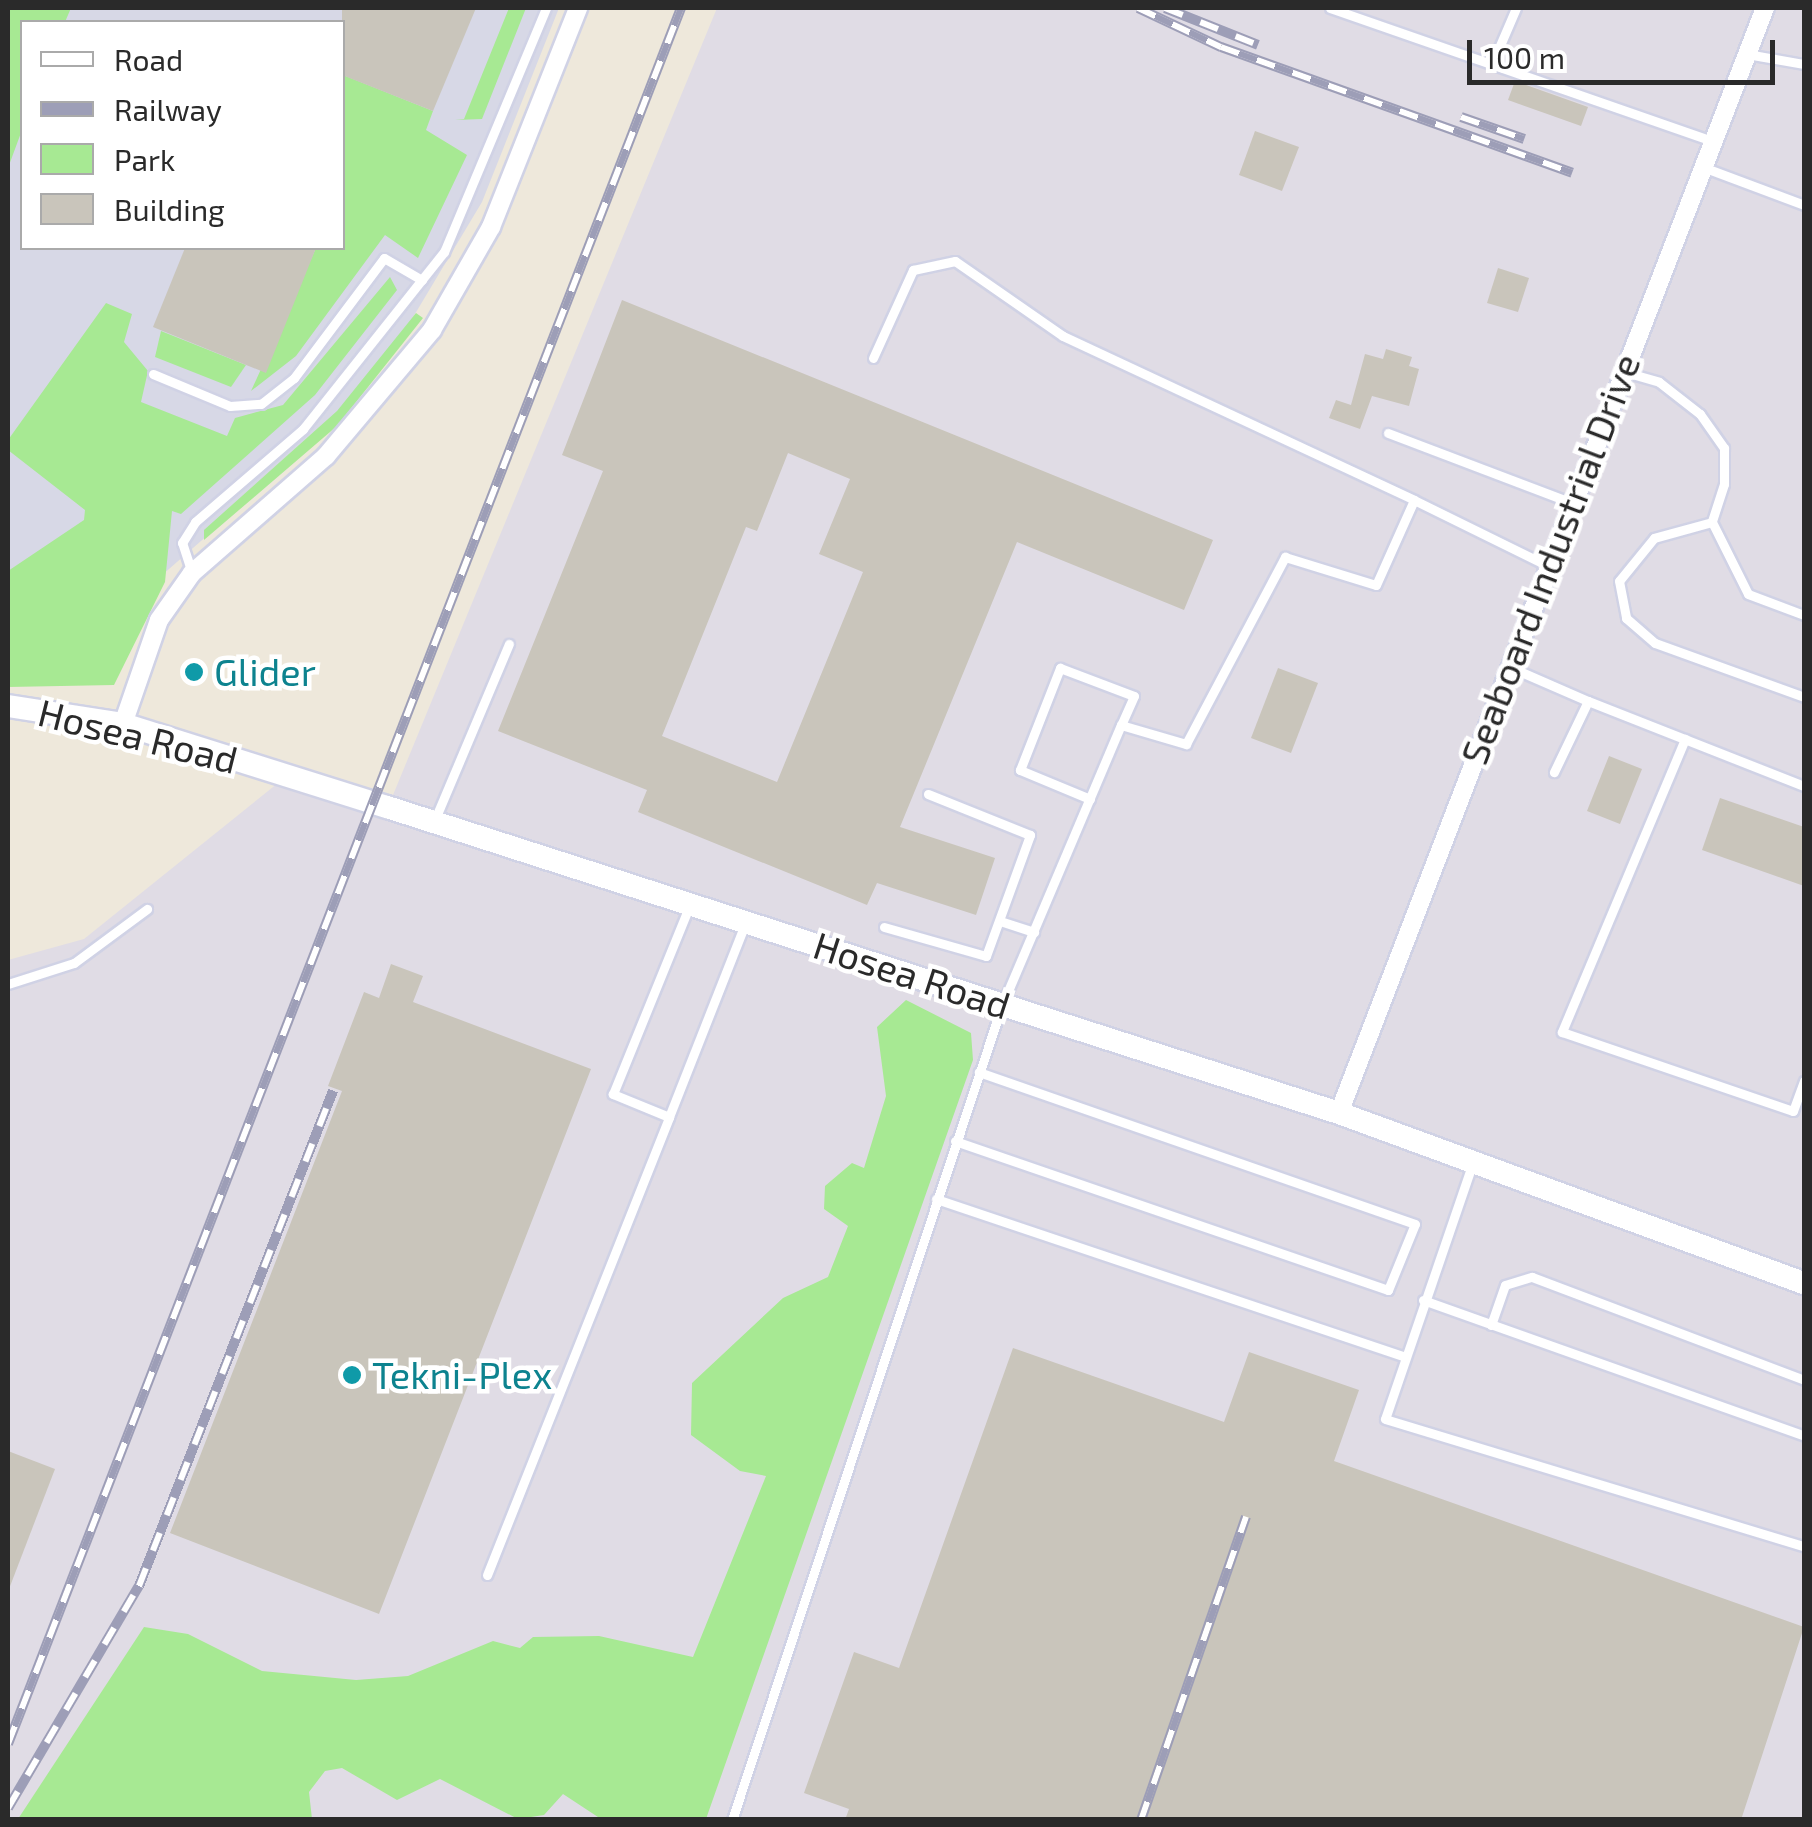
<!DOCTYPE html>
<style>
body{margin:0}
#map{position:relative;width:1812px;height:1827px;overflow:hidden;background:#eee8db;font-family:"Exo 2",sans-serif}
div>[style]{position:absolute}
.industrial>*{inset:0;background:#e0dce5}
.airport>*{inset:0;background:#d7d8e6}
.green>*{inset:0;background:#a7e993}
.building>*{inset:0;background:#c9c5bb}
.roads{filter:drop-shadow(2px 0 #d0d2e5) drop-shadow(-2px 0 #d0d2e5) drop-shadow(0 2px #d0d2e5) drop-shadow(0 -2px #d0d2e5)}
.service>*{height:9px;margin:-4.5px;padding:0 4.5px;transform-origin:4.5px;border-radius:4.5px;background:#fff}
.minor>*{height:18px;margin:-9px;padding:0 9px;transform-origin:9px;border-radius:9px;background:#fff}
.tertiary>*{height:22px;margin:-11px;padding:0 11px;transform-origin:11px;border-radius:11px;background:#fff}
.rail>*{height:10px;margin-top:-5px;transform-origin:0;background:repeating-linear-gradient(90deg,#fff 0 19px,#9d9eb7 0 38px);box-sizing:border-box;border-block:2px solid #9d9eb7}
.dots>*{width:28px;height:28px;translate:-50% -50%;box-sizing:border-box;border:5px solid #fff;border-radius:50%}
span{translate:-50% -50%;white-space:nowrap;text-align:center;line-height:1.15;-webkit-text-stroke:9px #fff;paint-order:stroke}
.street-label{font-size:38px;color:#2a2a2a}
.culture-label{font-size:38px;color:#0d838f}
.left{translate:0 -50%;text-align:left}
.frame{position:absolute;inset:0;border:10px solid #2a2a2a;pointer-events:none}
.legend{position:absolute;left:20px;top:20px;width:325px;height:230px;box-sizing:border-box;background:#fff;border:2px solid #aaa;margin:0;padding:12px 18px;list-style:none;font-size:30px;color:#2a2a2a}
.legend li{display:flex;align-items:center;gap:20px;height:50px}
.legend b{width:50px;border:2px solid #aaa}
.scale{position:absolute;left:1467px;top:40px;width:308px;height:45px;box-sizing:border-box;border:5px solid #2a2a2a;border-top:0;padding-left:12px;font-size:30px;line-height:35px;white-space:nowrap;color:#2a2a2a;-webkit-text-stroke:8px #fff;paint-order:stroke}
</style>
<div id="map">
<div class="industrial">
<i style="clip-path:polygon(717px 8px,1804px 8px,1804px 1819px,8px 1820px,8px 960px,84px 939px,283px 779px,386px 812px)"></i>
</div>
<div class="airport">
<i style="clip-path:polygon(evenodd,8px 8px,559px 8px,482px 202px,391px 354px,313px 443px,161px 576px,8px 675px,8px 8px,22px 22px,342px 22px,342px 248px,22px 248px,22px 22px)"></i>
</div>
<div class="green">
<i style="clip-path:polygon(8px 8px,71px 8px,65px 22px,22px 22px,22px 130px,8px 168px)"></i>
<i style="clip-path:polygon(509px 8px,526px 8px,482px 119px,455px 120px,464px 119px)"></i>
<i style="clip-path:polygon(343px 75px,433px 111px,426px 130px,467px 155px,418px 258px,385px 235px,296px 356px,251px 391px,316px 248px,342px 248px)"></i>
<i style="clip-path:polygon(390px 277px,397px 290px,315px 395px,181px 514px,172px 511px,165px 582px,114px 685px,8px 687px,8px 571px,84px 520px,85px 510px,8px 450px,8px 440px,106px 303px,132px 314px,124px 342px,148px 371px,141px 402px,227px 436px,235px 418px,283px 405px)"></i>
<i style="clip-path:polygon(416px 313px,423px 318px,337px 426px,204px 540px,204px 530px,337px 411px)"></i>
<i style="clip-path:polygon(161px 331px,246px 365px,231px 387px,155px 357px)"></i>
<i style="clip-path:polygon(906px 1000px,971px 1033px,973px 1060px,706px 1819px,601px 1819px,563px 1794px,544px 1815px,518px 1819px,440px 1779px,397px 1800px,342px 1768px,325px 1771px,309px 1792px,312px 1819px,18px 1819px,144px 1627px,188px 1634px,262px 1671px,356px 1680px,408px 1676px,493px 1641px,520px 1648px,533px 1637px,599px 1636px,693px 1657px,766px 1476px,740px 1471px,691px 1435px,692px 1383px,783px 1298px,828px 1277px,848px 1226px,824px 1209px,825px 1186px,852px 1163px,864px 1168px,886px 1096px,877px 1027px)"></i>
</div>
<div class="building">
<i style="clip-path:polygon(342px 8px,476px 8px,433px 111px,342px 75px)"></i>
<i style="clip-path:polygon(1515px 81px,1588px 107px,1581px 126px,1508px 100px)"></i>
<i style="clip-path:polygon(1255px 131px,1299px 147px,1282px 191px,1239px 175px)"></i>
<i style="clip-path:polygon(185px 248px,316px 248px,266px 373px,153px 327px)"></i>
<i style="clip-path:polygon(1498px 268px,1529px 278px,1518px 312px,1487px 303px)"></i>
<i style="clip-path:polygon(evenodd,622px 300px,1213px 540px,1184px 610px,1017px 542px,900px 827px,995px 858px,976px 915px,877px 883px,867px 905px,638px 812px,647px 790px,498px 731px,603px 471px,562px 455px,622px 300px,788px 453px,850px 479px,819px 554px,863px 572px,777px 782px,662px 736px,746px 527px,757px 531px,788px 453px)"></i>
<i style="clip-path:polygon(1386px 349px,1412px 357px,1409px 366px,1419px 369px,1409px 406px,1372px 396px,1360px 429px,1329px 418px,1336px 400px,1351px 405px,1365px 354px,1383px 359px)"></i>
<i style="clip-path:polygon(1278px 668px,1318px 683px,1291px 753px,1251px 738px)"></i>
<i style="clip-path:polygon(1609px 756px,1642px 769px,1620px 824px,1587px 811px)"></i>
<i style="clip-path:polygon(1720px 798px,1804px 827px,1804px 886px,1702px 850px)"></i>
<i style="clip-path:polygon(391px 964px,423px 976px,413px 1002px,591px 1069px,379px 1614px,170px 1533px,342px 1091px,328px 1086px,364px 992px,379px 998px)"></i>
<i style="clip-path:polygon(1013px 1348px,1224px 1422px,1249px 1352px,1359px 1390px,1334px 1461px,1804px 1627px,1741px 1820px,845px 1820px,849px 1809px,804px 1793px,854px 1652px,899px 1668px)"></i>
<i style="clip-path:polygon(8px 1451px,55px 1469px,9px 1589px,8px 1589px)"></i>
</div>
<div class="roads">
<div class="service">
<i style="left:1330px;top:8px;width:404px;rotate:19.2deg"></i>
<i style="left:1747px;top:54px;width:58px;rotate:10deg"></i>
<i style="left:1492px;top:64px;width:61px;rotate:-66.8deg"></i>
<i style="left:1703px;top:167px;width:108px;rotate:20.6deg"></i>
<i style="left:873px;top:358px;width:97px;rotate:-65.6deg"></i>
<i style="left:913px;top:270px;width:43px;rotate:-12.1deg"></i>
<i style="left:955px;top:261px;width:131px;rotate:34.8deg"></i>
<i style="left:1063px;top:336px;width:387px;rotate:25deg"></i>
<i style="left:1625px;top:372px;width:35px;rotate:16deg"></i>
<i style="left:1659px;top:382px;width:52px;rotate:38deg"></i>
<i style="left:1700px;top:414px;width:42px;rotate:54.8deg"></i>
<i style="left:1724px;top:448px;width:36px;rotate:90deg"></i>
<i style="left:1724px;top:484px;width:40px;rotate:108deg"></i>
<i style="left:1712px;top:522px;width:60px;rotate:164.6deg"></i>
<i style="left:1654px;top:538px;width:55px;rotate:129.1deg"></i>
<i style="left:1619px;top:581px;width:38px;rotate:79deg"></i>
<i style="left:1626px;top:618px;width:38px;rotate:41deg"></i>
<i style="left:1655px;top:643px;width:158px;rotate:19.9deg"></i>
<i style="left:153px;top:374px;width:83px;rotate:22.6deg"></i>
<i style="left:230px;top:406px;width:31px;rotate:-4deg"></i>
<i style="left:261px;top:404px;width:42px;rotate:-38.2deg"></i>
<i style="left:294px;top:378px;width:150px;rotate:-53.1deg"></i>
<i style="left:384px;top:258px;width:44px;rotate:30.1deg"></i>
<i style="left:1388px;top:433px;width:197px;rotate:20.8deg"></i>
<i style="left:1712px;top:522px;width:80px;rotate:63.4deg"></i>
<i style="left:1748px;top:594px;width:60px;rotate:20.6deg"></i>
<i style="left:192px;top:573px;width:32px;rotate:-108deg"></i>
<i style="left:182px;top:543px;width:25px;rotate:-58deg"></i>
<i style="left:195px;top:522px;width:143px;rotate:-40.7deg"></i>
<i style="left:303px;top:429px;width:226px;rotate:-51.5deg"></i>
<i style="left:444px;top:252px;width:264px;rotate:-67.3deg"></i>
<i style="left:1512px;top:668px;width:83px;rotate:23.5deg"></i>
<i style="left:1588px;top:701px;width:79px;rotate:115.6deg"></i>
<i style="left:1588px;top:701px;width:232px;rotate:21.5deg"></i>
<i style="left:1685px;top:739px;width:318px;rotate:112.8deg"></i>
<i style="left:1562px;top:1032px;width:244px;rotate:18.9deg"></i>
<i style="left:1793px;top:1111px;width:32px;rotate:-70deg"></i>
<i style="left:1090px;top:799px;width:76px;rotate:-157.5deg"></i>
<i style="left:1020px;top:770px;width:110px;rotate:-68.6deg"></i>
<i style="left:1060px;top:668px;width:79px;rotate:20.7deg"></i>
<i style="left:1134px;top:696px;width:32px;rotate:114deg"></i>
<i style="left:435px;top:819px;width:190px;rotate:-67.1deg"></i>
<i style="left:1000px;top:921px;width:36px;rotate:18deg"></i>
<i style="left:884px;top:927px;width:106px;rotate:15.9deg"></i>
<i style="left:986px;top:956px;width:129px;rotate:-70deg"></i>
<i style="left:1030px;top:835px;width:110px;rotate:-158.1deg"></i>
<i style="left:8px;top:984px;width:69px;rotate:-17.7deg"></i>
<i style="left:74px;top:963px;width:91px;rotate:-36.5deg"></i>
<i style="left:669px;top:1117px;width:207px;rotate:-68.5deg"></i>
<i style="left:955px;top:1141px;width:458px;rotate:19deg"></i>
<i style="left:1388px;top:1290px;width:71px;rotate:-67.8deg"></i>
<i style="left:1415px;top:1224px;width:462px;rotate:-160.8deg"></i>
<i style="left:1472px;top:1165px;width:268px;rotate:108.9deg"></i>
<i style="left:1385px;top:1419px;width:438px;rotate:16.9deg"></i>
<i style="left:936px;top:1199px;width:495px;rotate:18.6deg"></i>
<i style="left:1423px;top:1300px;width:405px;rotate:19.6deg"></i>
<i style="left:1491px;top:1325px;width:42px;rotate:-70.7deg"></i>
<i style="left:1505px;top:1285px;width:28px;rotate:-17deg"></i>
<i style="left:1532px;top:1277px;width:291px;rotate:20.7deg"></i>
<i style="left:487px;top:1575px;width:493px;rotate:-68.3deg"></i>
<i style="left:669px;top:1117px;width:61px;rotate:-157.7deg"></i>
<i style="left:613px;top:1094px;width:202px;rotate:-67.9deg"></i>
<i style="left:732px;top:1820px;width:859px;rotate:-71.67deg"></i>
<i style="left:1002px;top:1005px;width:304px;rotate:-67deg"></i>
<i style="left:1121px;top:725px;width:68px;rotate:16.3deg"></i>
<i style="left:1186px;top:744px;width:212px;rotate:-62.1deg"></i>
<i style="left:1285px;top:557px;width:95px;rotate:17.1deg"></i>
<i style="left:1376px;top:585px;width:93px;rotate:-65.9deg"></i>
<i style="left:1414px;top:500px;width:149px;rotate:26.2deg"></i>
</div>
<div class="minor">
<i style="left:123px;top:724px;width:110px;rotate:-70.9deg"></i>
<i style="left:159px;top:620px;width:57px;rotate:-54.9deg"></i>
<i style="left:192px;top:573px;width:178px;rotate:-41.1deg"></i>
<i style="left:326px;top:456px;width:165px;rotate:-49.9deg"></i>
<i style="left:432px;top:330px;width:119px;rotate:-60.2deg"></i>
<i style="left:491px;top:227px;width:236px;rotate:-68.3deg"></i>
<i style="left:1339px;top:1113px;width:1184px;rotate:-68.92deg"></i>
</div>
<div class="tertiary">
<i style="left:8px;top:706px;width:116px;rotate:8.9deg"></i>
<i style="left:123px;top:724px;width:277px;rotate:17.5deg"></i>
<i style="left:387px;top:807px;width:1000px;rotate:17.82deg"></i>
<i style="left:1339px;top:1113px;width:495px;rotate:20.1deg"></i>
</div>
</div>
<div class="rail">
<i style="left:1138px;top:8px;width:92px;rotate:25.2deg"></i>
<i style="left:1221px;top:47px;width:373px;rotate:19.7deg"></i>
<i style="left:1165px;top:8px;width:100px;rotate:21.7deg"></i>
<i style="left:1461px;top:117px;width:67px;rotate:19.2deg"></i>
<i style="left:8px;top:1744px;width:1862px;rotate:-68.81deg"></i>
<i style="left:8px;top:1808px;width:258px;rotate:-59.5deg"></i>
<i style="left:139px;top:1586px;width:532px;rotate:-68.6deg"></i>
<i style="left:1141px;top:1820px;width:321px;rotate:-70.9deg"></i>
</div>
<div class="dots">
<i style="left:194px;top:672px;background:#0f9aa8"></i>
<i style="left:352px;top:1375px;background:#0f9aa8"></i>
</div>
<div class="street-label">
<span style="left:1550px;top:559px;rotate:-69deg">Seaboard Industrial Drive</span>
<span style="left:138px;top:736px;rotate:14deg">Hosea Road</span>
<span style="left:912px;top:975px;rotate:18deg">Hosea Road</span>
</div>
<div class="culture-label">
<span class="left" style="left:214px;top:672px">Glider</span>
<span class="left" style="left:372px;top:1375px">Tekni-Plex</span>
</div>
<div class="frame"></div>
<ul class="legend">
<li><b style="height:12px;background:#fff"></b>Road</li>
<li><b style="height:12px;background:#9d9eb7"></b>Railway</li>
<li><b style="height:28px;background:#a7e993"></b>Park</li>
<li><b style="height:28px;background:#c9c5bb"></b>Building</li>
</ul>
<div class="scale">100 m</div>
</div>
